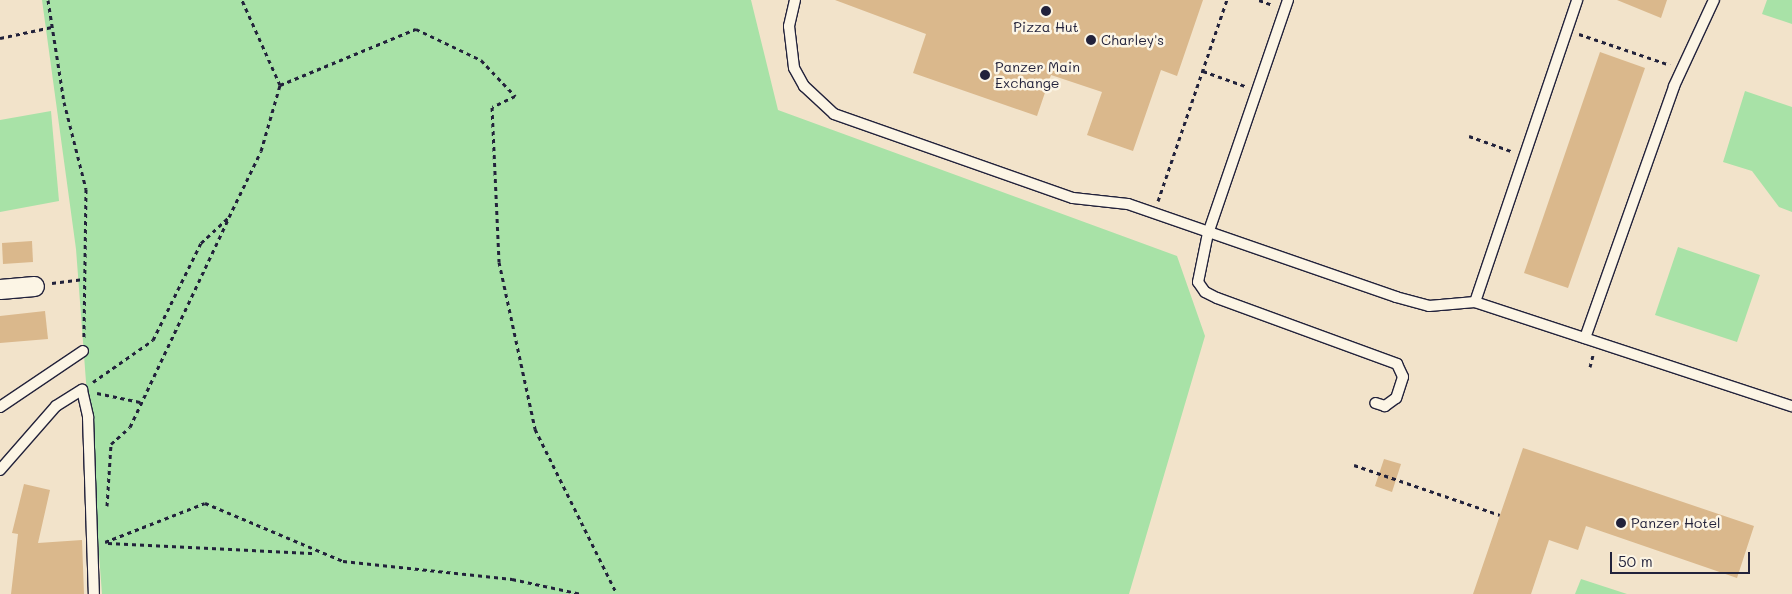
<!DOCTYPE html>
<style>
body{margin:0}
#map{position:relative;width:1792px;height:594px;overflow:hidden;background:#f2e3ca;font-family:Mali,sans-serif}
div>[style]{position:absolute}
.green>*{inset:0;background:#a8e2a7}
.building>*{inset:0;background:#dab88c}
.path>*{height:3px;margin-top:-1.5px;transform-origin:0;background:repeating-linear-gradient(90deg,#22223b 0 4px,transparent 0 8px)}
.roads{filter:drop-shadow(1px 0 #22223b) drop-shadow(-1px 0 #22223b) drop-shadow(0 1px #22223b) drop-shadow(0 -1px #22223b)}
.service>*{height:10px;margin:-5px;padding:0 5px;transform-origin:5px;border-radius:5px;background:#fcf5e5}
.minor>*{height:19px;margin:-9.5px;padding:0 9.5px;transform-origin:9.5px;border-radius:9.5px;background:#fcf5e5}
.dots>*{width:14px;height:14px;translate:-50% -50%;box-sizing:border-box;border:2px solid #fcf5e5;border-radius:50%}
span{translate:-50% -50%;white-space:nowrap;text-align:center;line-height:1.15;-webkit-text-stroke:5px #fcf5e5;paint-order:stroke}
.poi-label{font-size:14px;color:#22223b}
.left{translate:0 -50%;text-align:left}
.scale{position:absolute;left:1610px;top:552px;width:140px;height:22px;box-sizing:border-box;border:2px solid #22223b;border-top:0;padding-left:6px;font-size:15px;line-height:18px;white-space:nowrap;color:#22223b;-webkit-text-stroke:4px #fcf5e5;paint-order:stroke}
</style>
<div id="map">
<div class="green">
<i style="clip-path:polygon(42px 0,751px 0,778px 110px,1177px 256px,1205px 336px,1129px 594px,102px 594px,76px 249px)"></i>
<i style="clip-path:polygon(1767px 0,1792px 0,1792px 24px,1762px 14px)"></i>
<i style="clip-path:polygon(1745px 91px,1792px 107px,1792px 212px,1779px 207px,1752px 171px,1723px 162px)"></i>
<i style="clip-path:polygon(51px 111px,59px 201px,0 212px,0 120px)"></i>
<i style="clip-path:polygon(1678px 247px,1760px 275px,1737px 342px,1655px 315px)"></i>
<i style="clip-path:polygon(1581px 579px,1627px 594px,1575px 594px)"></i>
</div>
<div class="building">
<i style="clip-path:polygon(835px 0,1203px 0,1177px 76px,1161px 70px,1133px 151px,1087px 135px,1102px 92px,1051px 75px,1037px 116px,913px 73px,926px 34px)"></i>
<i style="clip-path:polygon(1617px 0,1667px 0,1661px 18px)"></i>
<i style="clip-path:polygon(1600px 52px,1645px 68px,1568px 288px,1524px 273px)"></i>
<i style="clip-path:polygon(32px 241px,33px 262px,3px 264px,2px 243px)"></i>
<i style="clip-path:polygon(45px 311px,48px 339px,0 343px,0 316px)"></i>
<i style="clip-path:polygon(1523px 448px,1754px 526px,1737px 578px,1586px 526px,1578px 550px,1549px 540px,1531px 594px,1473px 594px)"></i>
<i style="clip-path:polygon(1384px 459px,1401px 464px,1392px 492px,1375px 486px)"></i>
<i style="clip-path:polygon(24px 484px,50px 490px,38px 543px,82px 540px,84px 594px,11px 594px,18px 534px,12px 533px)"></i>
</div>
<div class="path">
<i style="left:48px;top:0;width:103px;rotate:81.1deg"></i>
<i style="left:64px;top:102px;width:90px;rotate:75.8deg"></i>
<i style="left:86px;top:189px;width:150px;rotate:90.8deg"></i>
<i style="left:1259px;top:0;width:15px;rotate:20deg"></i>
<i style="left:1579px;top:34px;width:96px;rotate:18.8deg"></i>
<i style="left:0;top:38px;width:53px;rotate:-11.9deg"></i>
<i style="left:1203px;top:71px;width:45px;rotate:19.7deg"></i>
<i style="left:280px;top:85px;width:147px;rotate:-22.4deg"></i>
<i style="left:416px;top:29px;width:72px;rotate:25.5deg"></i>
<i style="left:481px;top:60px;width:50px;rotate:46.6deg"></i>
<i style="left:515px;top:96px;width:25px;rotate:154deg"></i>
<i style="left:492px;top:107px;width:155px;rotate:87.4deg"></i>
<i style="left:499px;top:262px;width:171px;rotate:77.8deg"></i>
<i style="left:535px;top:429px;width:184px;rotate:63.6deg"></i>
<i style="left:1469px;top:136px;width:45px;rotate:19.7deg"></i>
<i style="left:1158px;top:201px;width:213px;rotate:-71.1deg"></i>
<i style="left:52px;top:283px;width:34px;rotate:-7deg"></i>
<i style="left:1590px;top:367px;width:12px;rotate:-76deg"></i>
<i style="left:93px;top:382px;width:73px;rotate:-35deg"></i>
<i style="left:153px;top:340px;width:108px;rotate:-63.7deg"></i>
<i style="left:201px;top:243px;width:38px;rotate:-43deg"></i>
<i style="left:229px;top:217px;width:73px;rotate:-64.1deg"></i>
<i style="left:261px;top:151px;width:69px;rotate:-73.9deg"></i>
<i style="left:280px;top:85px;width:93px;rotate:-114.1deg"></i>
<i style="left:97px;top:393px;width:44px;rotate:11.8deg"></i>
<i style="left:1354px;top:465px;width:154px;rotate:18.9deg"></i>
<i style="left:107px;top:506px;width:62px;rotate:-86.3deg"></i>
<i style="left:111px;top:444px;width:25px;rotate:-42deg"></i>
<i style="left:130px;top:427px;width:229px;rotate:-64.7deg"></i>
<i style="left:105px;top:542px;width:107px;rotate:-21.3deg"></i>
<i style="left:205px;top:503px;width:150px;rotate:22.8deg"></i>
<i style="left:343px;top:561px;width:170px;rotate:6.1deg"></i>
<i style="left:512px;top:579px;width:72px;rotate:12.1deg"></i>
<i style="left:108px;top:543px;width:208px;rotate:2.8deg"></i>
</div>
<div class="roads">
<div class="service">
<i style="left:795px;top:0;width:27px;rotate:103deg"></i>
<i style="left:789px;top:26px;width:42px;rotate:83.2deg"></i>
<i style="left:794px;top:68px;width:21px;rotate:61deg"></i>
<i style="left:804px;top:86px;width:41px;rotate:43deg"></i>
<i style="left:834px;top:114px;width:253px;rotate:19.4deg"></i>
<i style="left:1073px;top:198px;width:55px;rotate:6.2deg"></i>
<i style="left:1128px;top:204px;width:284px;rotate:19.1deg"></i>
<i style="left:1396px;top:297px;width:34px;rotate:15deg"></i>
<i style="left:1429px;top:306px;width:46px;rotate:-5deg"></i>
<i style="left:1475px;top:302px;width:334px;rotate:18.2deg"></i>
<i style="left:1288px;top:0;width:246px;rotate:108.9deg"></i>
<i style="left:1208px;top:233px;width:50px;rotate:101.5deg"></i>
<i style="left:1198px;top:282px;width:12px;rotate:55deg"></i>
<i style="left:1205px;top:292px;width:13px;rotate:27deg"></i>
<i style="left:1217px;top:298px;width:192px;rotate:20.1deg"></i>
<i style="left:1397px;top:364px;width:14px;rotate:65deg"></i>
<i style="left:1403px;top:377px;width:22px;rotate:108deg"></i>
<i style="left:1396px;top:398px;width:14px;rotate:144deg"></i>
<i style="left:1385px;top:406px;width:10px;rotate:-163deg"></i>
<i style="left:1475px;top:302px;width:319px;rotate:-71.3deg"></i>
<i style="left:1585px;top:338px;width:267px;rotate:-70.5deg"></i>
<i style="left:1674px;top:86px;width:95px;rotate:-65.1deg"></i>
<i style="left:0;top:407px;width:100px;rotate:-34deg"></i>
<i style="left:0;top:470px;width:85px;rotate:-48.8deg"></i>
<i style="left:56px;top:406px;width:31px;rotate:-32deg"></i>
<i style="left:82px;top:390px;width:28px;rotate:77deg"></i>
<i style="left:88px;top:417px;width:177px;rotate:88.1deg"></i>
</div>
<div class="minor">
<i style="left:0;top:289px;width:34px;rotate:-5deg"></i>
</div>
</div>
<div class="dots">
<i style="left:1046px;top:11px;background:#22223b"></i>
<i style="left:1091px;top:40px;background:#22223b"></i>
<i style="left:985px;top:75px;background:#22223b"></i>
<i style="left:1621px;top:523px;background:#22223b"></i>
</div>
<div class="poi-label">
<span style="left:1046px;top:27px">Pizza Hut</span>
<span class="left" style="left:1101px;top:40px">Charley's</span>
<span class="left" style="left:995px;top:75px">Panzer Main<br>Exchange</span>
<span class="left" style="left:1631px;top:523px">Panzer Hotel</span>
</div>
<div class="scale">50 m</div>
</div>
